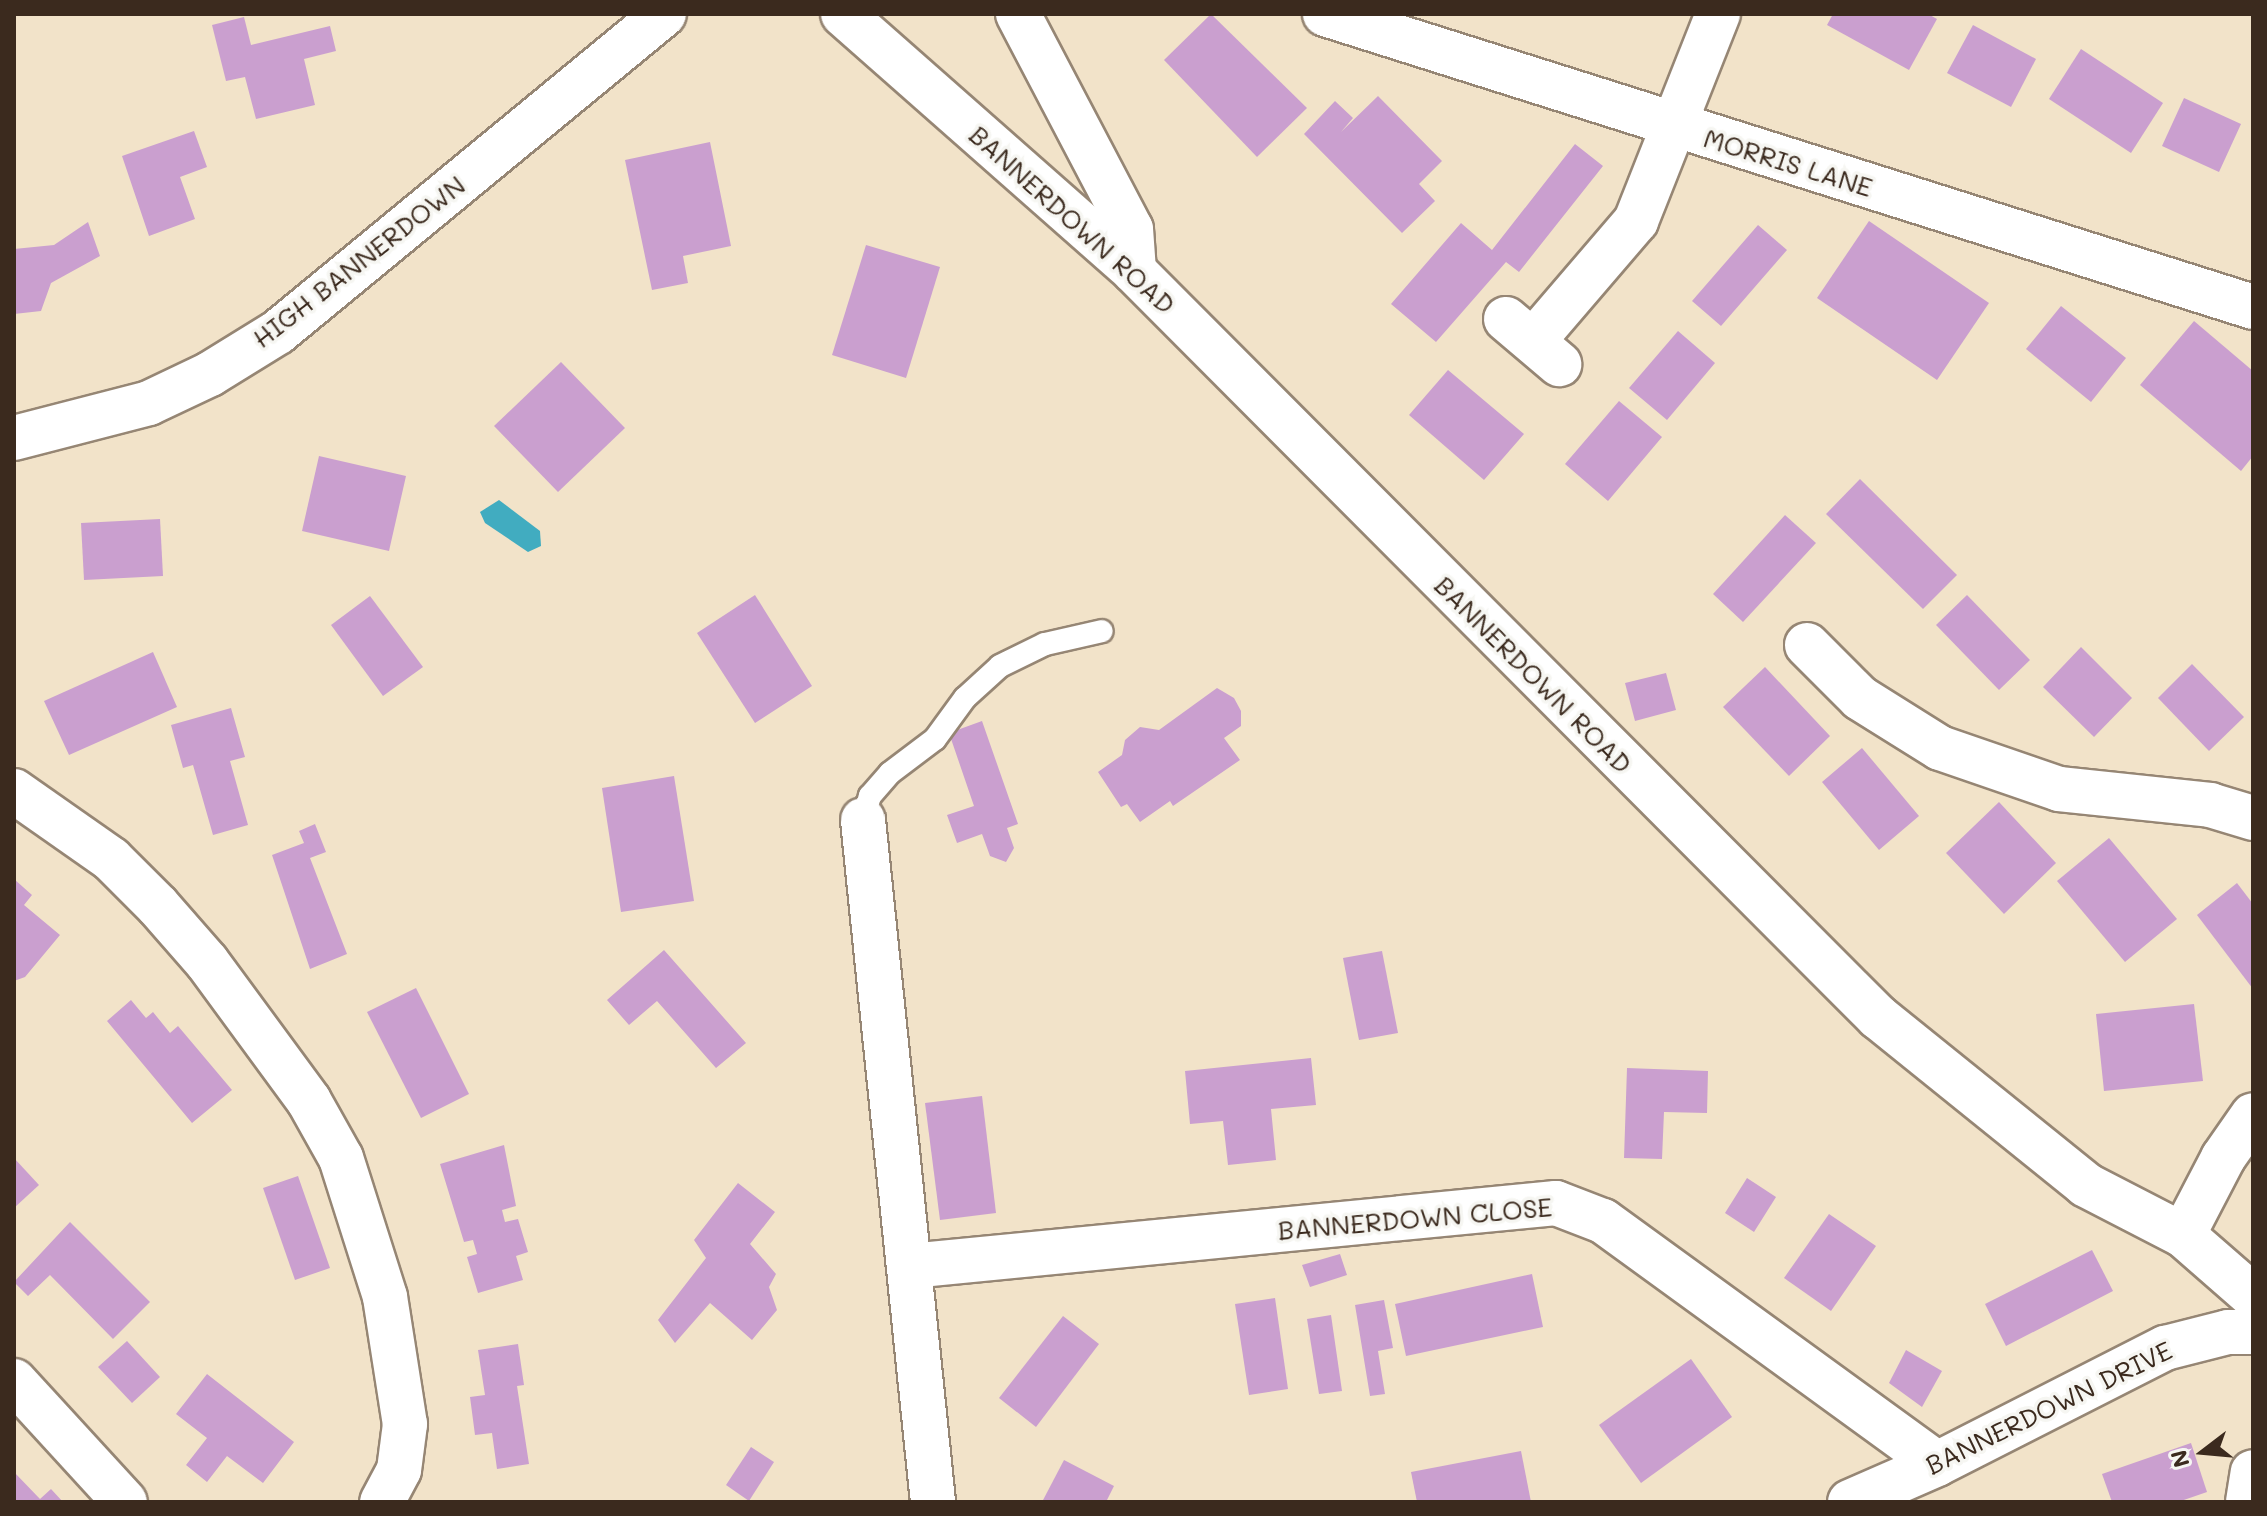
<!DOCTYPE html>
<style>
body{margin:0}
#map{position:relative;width:2267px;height:1516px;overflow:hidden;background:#f2e3c9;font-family:Mali,sans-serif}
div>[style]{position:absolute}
.water>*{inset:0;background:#41acc0}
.building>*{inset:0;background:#ca9fcf}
.roads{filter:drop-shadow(2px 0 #968674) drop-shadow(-2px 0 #968674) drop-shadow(0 2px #968674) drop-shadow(0 -2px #968674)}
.service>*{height:22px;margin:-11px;padding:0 11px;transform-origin:11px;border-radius:11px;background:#fff}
.minor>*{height:44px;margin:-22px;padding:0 22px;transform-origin:22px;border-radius:22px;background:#fff}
.tertiary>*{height:44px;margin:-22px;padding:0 22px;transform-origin:22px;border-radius:22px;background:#fff}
span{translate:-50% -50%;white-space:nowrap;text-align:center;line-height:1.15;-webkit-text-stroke:7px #f6f6f2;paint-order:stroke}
.street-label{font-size:26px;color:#3b2a1e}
.frame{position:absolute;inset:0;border:16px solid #3b2a1e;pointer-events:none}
.north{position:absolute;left:2163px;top:1412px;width:80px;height:80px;-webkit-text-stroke:6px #f6f6f2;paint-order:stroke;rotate:254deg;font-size:22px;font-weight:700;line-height:32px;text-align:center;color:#3b2a1e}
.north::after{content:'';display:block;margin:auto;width:28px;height:36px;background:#3b2a1e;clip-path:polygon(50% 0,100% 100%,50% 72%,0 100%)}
</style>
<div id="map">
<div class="water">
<i style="clip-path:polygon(499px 500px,540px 531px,541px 546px,528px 552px,485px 523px,480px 512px)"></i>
</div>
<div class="building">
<i style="clip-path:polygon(1211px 14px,1307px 108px,1257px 157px,1164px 60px)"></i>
<i style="clip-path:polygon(1833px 14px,1928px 14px,1937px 19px,1909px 70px,1827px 25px)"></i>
<i style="clip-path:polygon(244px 17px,251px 45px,330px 26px,336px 51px,304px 59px,315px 105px,256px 119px,245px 77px,226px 81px,212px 25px)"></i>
<i style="clip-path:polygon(1973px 25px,2036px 59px,2011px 107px,1947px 73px)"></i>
<i style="clip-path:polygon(2081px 49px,2163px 103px,2131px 153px,2049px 99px)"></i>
<i style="clip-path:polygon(1378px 96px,1442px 161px,1419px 184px,1435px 201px,1402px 233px,1304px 134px,1335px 101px,1353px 118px,1341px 132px)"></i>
<i style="clip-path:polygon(2184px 98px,2241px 124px,2219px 172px,2162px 146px)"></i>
<i style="clip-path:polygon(194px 131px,207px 167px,180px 177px,195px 219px,149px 236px,122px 156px)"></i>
<i style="clip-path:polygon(710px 142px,731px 246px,683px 256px,688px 283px,652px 290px,625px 160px)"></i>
<i style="clip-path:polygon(1575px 144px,1603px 166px,1519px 272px,1506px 262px,1436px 342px,1391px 304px,1461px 223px,1492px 250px)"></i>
<i style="clip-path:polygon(1869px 221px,1989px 303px,1937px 380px,1817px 298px)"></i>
<i style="clip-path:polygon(88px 222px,100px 256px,51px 283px,41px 311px,14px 314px,14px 249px,54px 245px)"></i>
<i style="clip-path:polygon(1758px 225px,1787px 250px,1721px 326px,1692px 301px)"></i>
<i style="clip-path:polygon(866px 245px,940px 267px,906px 378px,832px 355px)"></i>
<i style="clip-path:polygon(2061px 306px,2126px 358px,2091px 402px,2026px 349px)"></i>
<i style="clip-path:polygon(2194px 321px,2253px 371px,2253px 456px,2241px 471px,2140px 385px)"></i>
<i style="clip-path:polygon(1678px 331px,1715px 363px,1667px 420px,1629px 388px)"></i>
<i style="clip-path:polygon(561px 362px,625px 428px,558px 492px,494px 426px)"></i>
<i style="clip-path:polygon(1448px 370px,1524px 434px,1484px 480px,1409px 415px)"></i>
<i style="clip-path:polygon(1619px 401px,1662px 437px,1608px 501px,1565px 464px)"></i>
<i style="clip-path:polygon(319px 456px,406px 476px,389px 551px,302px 531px)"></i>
<i style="clip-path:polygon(1860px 479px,1957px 575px,1923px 609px,1826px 514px)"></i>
<i style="clip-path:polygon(1785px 515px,1816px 543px,1743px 622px,1713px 594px)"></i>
<i style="clip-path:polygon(160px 519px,163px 576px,84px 580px,81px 523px)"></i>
<i style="clip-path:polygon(755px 595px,812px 686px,755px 723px,697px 633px)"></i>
<i style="clip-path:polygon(1967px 595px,2030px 660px,1999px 690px,1936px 625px)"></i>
<i style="clip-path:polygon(370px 596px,423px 667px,383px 696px,331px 625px)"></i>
<i style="clip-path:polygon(2081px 647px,2132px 698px,2094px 737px,2043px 687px)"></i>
<i style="clip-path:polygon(153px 652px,177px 707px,69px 755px,44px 701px)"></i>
<i style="clip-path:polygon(2192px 664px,2244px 717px,2209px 751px,2158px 698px)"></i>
<i style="clip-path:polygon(1765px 667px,1830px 736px,1789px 776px,1723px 707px)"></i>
<i style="clip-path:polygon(1666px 673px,1676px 710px,1635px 721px,1625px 683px)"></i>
<i style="clip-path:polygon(1217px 688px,1234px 698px,1241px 711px,1241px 726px,1224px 738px,1240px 760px,1173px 806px,1170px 801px,1140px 822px,1127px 804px,1121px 807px,1098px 772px,1122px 755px,1125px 740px,1140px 727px,1159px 730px)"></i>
<i style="clip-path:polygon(231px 708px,245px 757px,230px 761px,248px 825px,213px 835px,193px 765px,183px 768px,171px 725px)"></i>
<i style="clip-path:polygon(982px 721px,1018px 824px,1007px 828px,1014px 848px,1006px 862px,990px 856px,982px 834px,957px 843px,947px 815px,974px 806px,949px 733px)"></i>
<i style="clip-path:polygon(1862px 748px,1919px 816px,1879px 850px,1822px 782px)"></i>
<i style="clip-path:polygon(674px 776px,694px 901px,621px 912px,602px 788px)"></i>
<i style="clip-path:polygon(1999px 802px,2056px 863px,2004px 914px,1946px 853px)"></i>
<i style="clip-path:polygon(315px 824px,326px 852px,310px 858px,347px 954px,310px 969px,272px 855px,304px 843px,299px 831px)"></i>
<i style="clip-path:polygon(2109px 838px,2177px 919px,2125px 962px,2057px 881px)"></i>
<i style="clip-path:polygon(14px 879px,32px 895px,24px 905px,60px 935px,25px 977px,14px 981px)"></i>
<i style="clip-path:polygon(2237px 883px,2253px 904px,2253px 989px,2197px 915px)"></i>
<i style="clip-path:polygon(664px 950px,746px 1043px,716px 1068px,657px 1001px,629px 1025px,607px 1000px)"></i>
<i style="clip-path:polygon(1382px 951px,1398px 1033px,1359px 1040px,1343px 958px)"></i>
<i style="clip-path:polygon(416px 988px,469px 1094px,421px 1118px,367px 1012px)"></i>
<i style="clip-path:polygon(131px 1000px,146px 1018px,153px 1012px,170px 1033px,178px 1026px,232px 1090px,192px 1123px,107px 1021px)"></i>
<i style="clip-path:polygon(2194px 1004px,2203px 1081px,2104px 1091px,2096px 1014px)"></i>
<i style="clip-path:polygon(1311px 1058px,1316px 1105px,1271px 1109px,1276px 1160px,1228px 1165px,1223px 1121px,1190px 1124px,1185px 1071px)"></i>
<i style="clip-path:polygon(1627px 1068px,1708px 1071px,1707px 1113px,1664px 1112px,1662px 1159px,1624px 1158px)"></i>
<i style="clip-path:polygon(982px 1096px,996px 1213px,940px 1220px,925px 1103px)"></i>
<i style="clip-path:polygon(504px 1145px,516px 1206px,502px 1210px,505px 1222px,518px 1219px,528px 1252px,516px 1256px,523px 1280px,478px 1293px,467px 1257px,477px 1254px,473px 1240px,464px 1242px,440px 1164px)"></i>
<i style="clip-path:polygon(14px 1158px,39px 1185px,14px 1208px)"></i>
<i style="clip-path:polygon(298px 1176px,330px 1268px,295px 1280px,263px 1188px)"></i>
<i style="clip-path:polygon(1747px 1178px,1776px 1197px,1754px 1232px,1725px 1213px)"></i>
<i style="clip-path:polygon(738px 1183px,775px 1212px,750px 1244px,776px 1274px,769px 1287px,777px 1310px,752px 1340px,710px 1303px,675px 1343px,658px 1320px,706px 1258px,694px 1240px)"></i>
<i style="clip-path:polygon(1829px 1214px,1876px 1246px,1831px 1311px,1784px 1278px)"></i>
<i style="clip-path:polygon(70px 1222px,150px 1302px,113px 1339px,50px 1275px,28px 1296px,14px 1282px)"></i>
<i style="clip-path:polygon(2092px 1250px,2113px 1291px,2006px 1346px,1985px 1304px)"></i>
<i style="clip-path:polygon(1340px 1254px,1347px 1275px,1310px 1287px,1302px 1265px)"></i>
<i style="clip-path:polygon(1532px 1274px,1543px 1327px,1406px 1356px,1395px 1304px)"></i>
<i style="clip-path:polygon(1275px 1298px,1288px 1389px,1249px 1395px,1235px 1304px)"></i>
<i style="clip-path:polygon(1384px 1300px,1393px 1348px,1378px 1351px,1385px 1394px,1370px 1396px,1355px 1305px)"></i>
<i style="clip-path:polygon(1331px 1315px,1342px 1391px,1319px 1394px,1307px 1319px)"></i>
<i style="clip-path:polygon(1063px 1316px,1099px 1344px,1036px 1427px,999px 1398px)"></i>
<i style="clip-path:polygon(127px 1341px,160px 1377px,132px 1403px,98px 1367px)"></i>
<i style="clip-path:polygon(518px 1344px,524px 1385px,517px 1386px,529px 1464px,497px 1469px,492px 1433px,475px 1435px,470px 1397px,485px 1395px,478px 1350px)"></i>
<i style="clip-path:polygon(1906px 1350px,1942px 1371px,1922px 1407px,1889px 1383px)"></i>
<i style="clip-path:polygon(1691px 1359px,1732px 1417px,1641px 1483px,1599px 1425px)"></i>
<i style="clip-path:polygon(207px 1374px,294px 1442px,263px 1483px,227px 1456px,207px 1482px,186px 1465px,207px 1438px,176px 1414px)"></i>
<i style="clip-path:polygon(2191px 1443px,2207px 1492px,2178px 1502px,2112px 1502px,2102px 1474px)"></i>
<i style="clip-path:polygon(751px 1447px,774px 1462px,749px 1501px,726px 1485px)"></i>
<i style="clip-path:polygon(1521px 1451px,1531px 1502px,1417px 1502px,1411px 1472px)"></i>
<i style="clip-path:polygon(1064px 1460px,1114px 1486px,1106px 1502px,1042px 1502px)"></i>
<i style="clip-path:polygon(14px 1472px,40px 1499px,51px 1489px,63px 1502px,14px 1502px)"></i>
</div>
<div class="roads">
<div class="service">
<i style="left:863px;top:820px;width:25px;rotate:-74deg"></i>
<i style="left:870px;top:796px;width:30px;rotate:-49deg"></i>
<i style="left:890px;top:773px;width:56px;rotate:-37.1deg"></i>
<i style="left:935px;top:739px;width:51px;rotate:-53.8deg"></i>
<i style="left:965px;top:698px;width:47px;rotate:-42.4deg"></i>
<i style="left:1000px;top:666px;width:50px;rotate:-26.1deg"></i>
<i style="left:1045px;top:644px;width:58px;rotate:-12.8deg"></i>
</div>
<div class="minor">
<i style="left:1018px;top:14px;width:243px;rotate:62.3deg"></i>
<i style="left:1131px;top:229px;width:42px;rotate:85.9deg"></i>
<i style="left:1134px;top:271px;width:1054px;rotate:45.08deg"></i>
<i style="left:1878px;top:1017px;width:267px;rotate:38.9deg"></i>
<i style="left:2086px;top:1185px;width:109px;rotate:27.3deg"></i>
<i style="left:2183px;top:1235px;width:93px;rotate:41.1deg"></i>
<i style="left:1325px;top:14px;width:973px;rotate:17.52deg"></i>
<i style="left:1506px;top:319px;width:70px;rotate:40.3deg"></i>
<i style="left:1534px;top:340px;width:157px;rotate:-49.4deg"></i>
<i style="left:1636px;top:221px;width:223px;rotate:-68.4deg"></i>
<i style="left:14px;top:438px;width:139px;rotate:-14.5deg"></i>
<i style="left:149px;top:403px;width:68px;rotate:-25.4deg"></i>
<i style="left:210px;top:374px;width:80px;rotate:-31.7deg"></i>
<i style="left:278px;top:332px;width:500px;rotate:-39.48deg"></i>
<i style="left:1807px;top:645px;width:75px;rotate:45deg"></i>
<i style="left:1860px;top:698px;width:94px;rotate:32deg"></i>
<i style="left:1940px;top:748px;width:126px;rotate:19deg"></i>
<i style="left:2059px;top:789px;width:152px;rotate:6deg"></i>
<i style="left:2210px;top:805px;width:45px;rotate:16.8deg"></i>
<i style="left:14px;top:791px;width:118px;rotate:35deg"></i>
<i style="left:111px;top:859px;width:66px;rotate:45deg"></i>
<i style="left:158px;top:906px;width:74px;rotate:48.8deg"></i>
<i style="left:207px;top:962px;width:172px;rotate:53.7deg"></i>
<i style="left:309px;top:1101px;width:65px;rotate:60.7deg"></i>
<i style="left:341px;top:1158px;width:146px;rotate:72.4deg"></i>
<i style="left:385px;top:1297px;width:129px;rotate:81.1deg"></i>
<i style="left:405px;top:1424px;width:46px;rotate:97.4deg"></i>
<i style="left:399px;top:1470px;width:36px;rotate:118deg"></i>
<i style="left:863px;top:820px;width:686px;rotate:84.14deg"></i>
<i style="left:2183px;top:1235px;width:87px;rotate:-62.5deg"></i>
<i style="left:2223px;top:1158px;width:52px;rotate:-55.1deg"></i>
<i style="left:910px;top:1266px;width:649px;rotate:-5.57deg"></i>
<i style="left:1556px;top:1203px;width:50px;rotate:21deg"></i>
<i style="left:1603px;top:1221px;width:413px;rotate:36deg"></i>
<i style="left:14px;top:1381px;width:164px;rotate:47.5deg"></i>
<i style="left:1850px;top:1502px;width:95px;rotate:-23.6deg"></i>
<i style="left:1937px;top:1464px;width:256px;rotate:-27deg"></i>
<i style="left:2165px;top:1348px;width:65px;rotate:-14.3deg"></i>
<i style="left:2228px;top:1332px;width:25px"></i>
<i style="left:2248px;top:1502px;width:30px;rotate:-81deg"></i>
</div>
<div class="tertiary">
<i style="left:843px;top:14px;width:388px;rotate:41.4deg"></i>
</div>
</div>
<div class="street-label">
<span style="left:1788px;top:163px;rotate:17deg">MORRIS LANE</span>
<span style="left:1072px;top:220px;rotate:42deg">BANNERDOWN ROAD</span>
<span style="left:359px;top:262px;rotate:-38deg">HIGH BANNERDOWN</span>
<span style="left:1533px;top:675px;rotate:45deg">BANNERDOWN ROAD</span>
<span style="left:1415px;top:1219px;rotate:-5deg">BANNERDOWN CLOSE</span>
<span style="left:2049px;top:1408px;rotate:-26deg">BANNERDOWN DRIVE</span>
</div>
<div class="frame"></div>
<div class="north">N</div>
</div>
